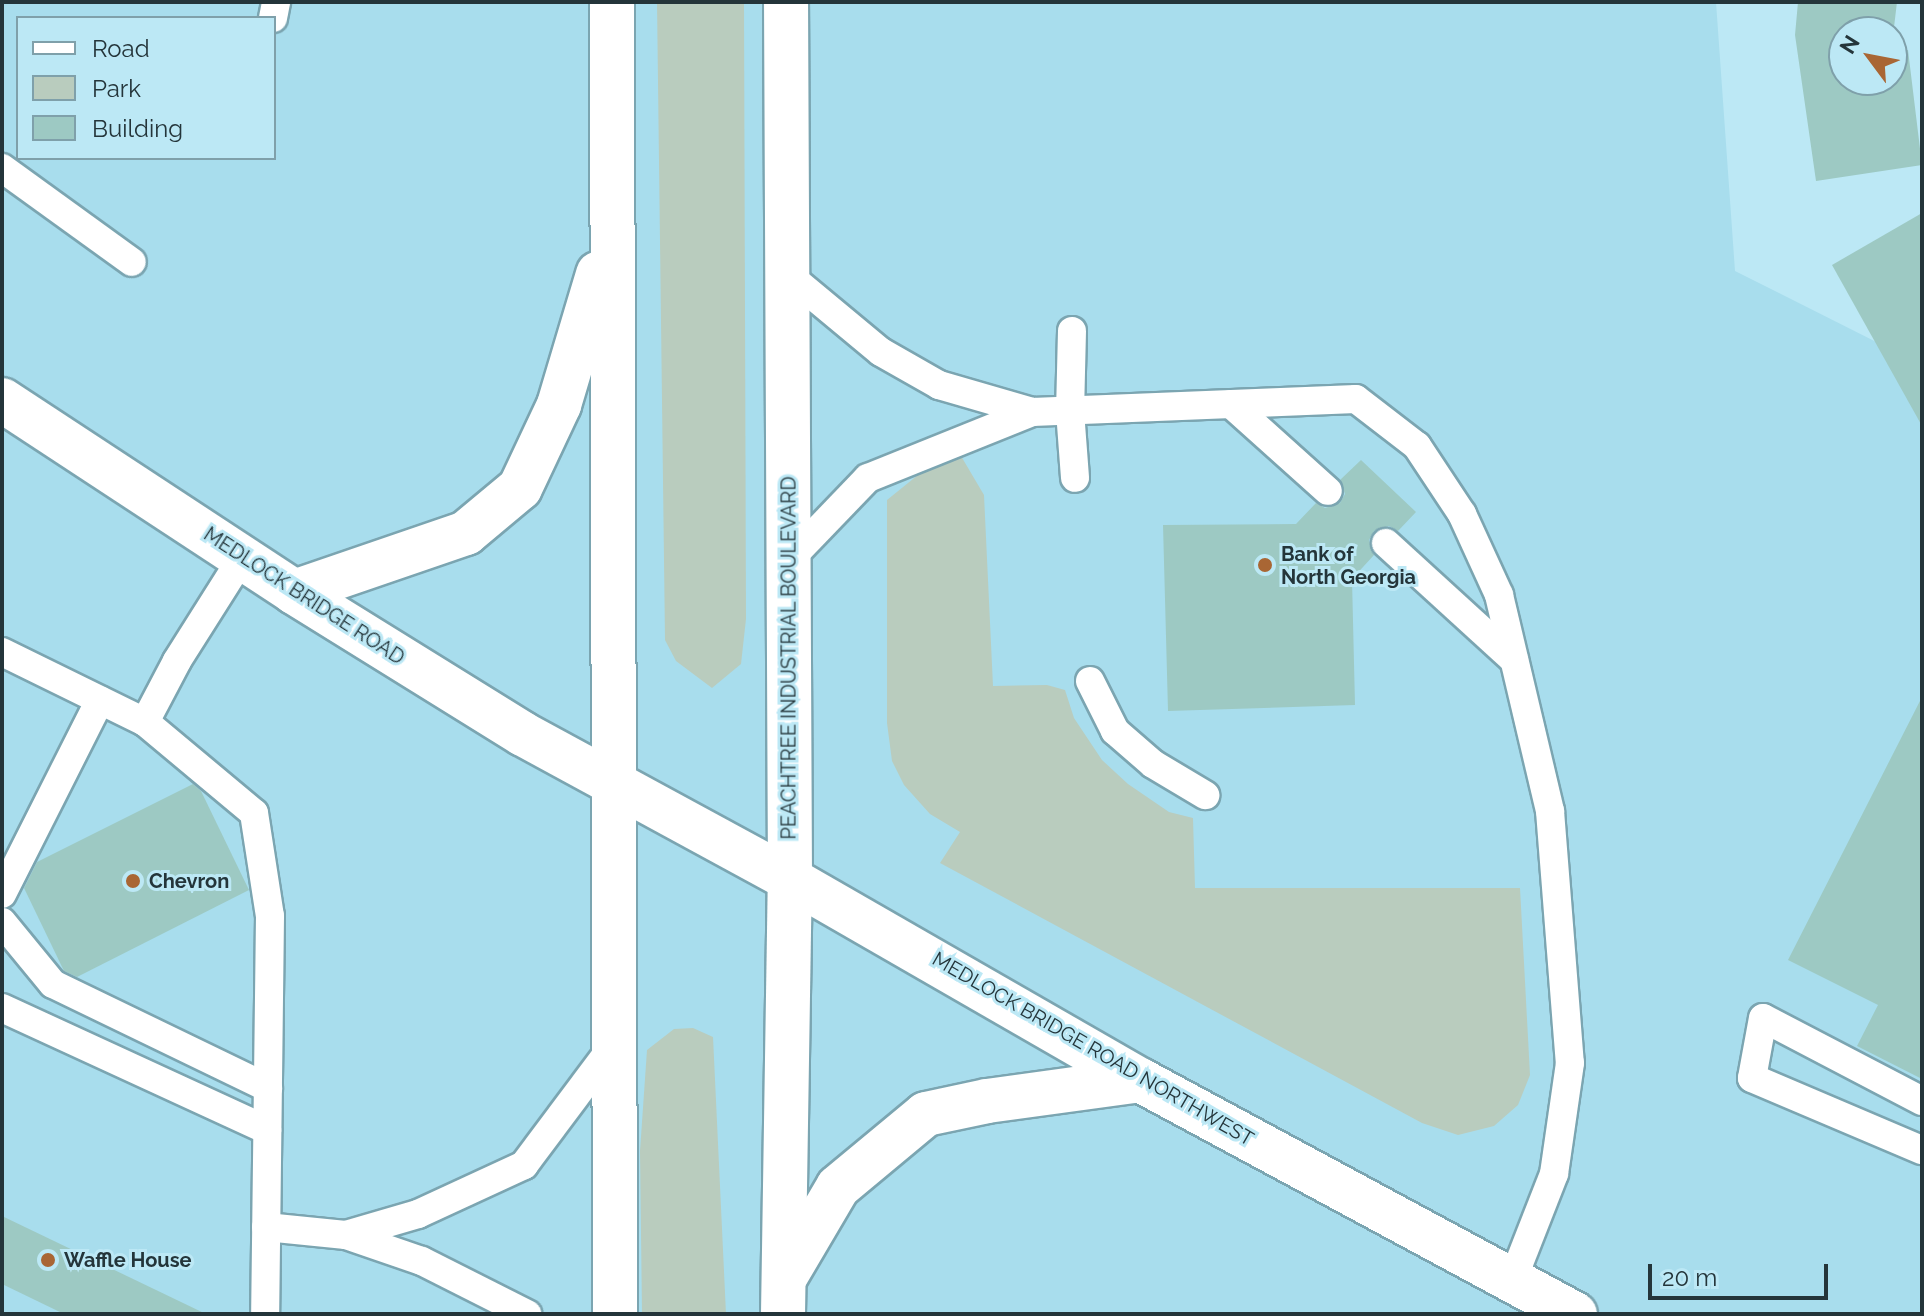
<!DOCTYPE html>
<style>
body{margin:0}
#map{position:relative;width:1924px;height:1316px;overflow:hidden;background:#bce8f5;font-family:Raleway,sans-serif}
div>[style]{position:absolute}
.built>*{inset:0;background:#a8dded}
.green>*{inset:0;background:#b9ccbe}
.building>*{inset:0;background:#9dc9c3}
.roads{filter:drop-shadow(2px 0 #7ba5b1) drop-shadow(-2px 0 #7ba5b1) drop-shadow(0 2px #7ba5b1) drop-shadow(0 -2px #7ba5b1)}
.service>*{height:28px;margin:-14px;padding:0 14px;transform-origin:14px;border-radius:14px;background:#fff}
.tertiary>*{height:44px;margin:-22px;padding:0 22px;transform-origin:22px;border-radius:22px;background:#fff}
.secondary>*{height:44px;margin:-22px;padding:0 22px;transform-origin:22px;border-radius:22px;background:#fff}
.trunk>*{height:44px;margin:-22px;padding:0 22px;transform-origin:22px;border-radius:22px;background:#fff}
.dots>*{width:22px;height:22px;translate:-50% -50%;box-sizing:border-box;border:4px solid #bce8f5;border-radius:50%}
span{translate:-50% -50%;white-space:nowrap;text-align:center;line-height:1.15;-webkit-text-stroke:6px #bce8f5;paint-order:stroke}
.poi-label{font-size:20px;color:#24353a;font-weight:700}
.left{translate:0 -50%;text-align:left}
.street-label{font-size:20px;color:#24353a}
.frame{position:absolute;inset:0;border:4px solid #24353a;pointer-events:none}
.legend{position:absolute;left:16px;top:16px;width:260px;height:144px;box-sizing:border-box;background:#bce8f5;border:2px solid #7fa0aa;margin:0;padding:10px 14px;list-style:none;font-size:24px;color:#24353a}
.legend li{display:flex;align-items:center;gap:16px;height:40px}
.legend b{width:40px;border:2px solid #7fa0aa}
.north{position:absolute;left:1828px;top:16px;width:80px;height:80px;box-sizing:border-box;background:#bce8f5;border:2px solid #7fa0aa;border-radius:50%;rotate:302deg;font-size:22px;font-weight:700;line-height:32px;text-align:center;color:#24353a}
.north::after{content:'';display:block;margin:auto;width:28px;height:36px;background:#a96634;clip-path:polygon(50% 0,100% 100%,50% 72%,0 100%)}
.scale{position:absolute;left:1648px;top:1264px;width:180px;height:36px;box-sizing:border-box;border:4px solid #24353a;border-top:0;padding-left:10px;font-size:24px;line-height:28px;white-space:nowrap;color:#24353a;-webkit-text-stroke:6px #bce8f5;paint-order:stroke}
</style>
<div id="map">
<div class="built">
<i style="clip-path:polygon(evenodd,2px 2px,1716px 2px,1735px 271px,1922px 365px,1922px 1314px,2px 1314px,2px 2px,18px 18px,274px 18px,274px 158px,18px 158px,18px 18px)"></i>
</div>
<div class="green">
<i style="clip-path:polygon(657px 2px,744px 2px,746px 619px,741px 664px,712px 688px,676px 661px,665px 640px)"></i>
<i style="clip-path:polygon(961px 456px,984px 495px,993px 686px,1047px 685px,1065px 690px,1074px 718px,1102px 760px,1128px 784px,1169px 812px,1193px 818px,1195px 888px,1520px 888px,1530px 1075px,1518px 1105px,1494px 1126px,1458px 1135px,1422px 1123px,940px 863px,960px 832px,930px 814px,904px 785px,892px 761px,887px 723px,887px 500px,934px 462px)"></i>
<i style="clip-path:polygon(693px 1028px,713px 1037px,726px 1314px,642px 1314px,640px 1151px,647px 1050px,674px 1029px)"></i>
</div>
<div class="building">
<i style="clip-path:polygon(1798px 2px,1897px 2px,1892px 44px,1892px 32px,1844px 32px,1844px 80px,1892px 80px,1892px 52px,1908px 50px,1922px 165px,1816px 181px,1795px 35px)"></i>
<i style="clip-path:polygon(1922px 213px,1922px 426px,1832px 265px)"></i>
<i style="clip-path:polygon(1361px 460px,1416px 512px,1398px 531px,1389px 526px,1374px 531px,1369px 540px,1374px 555px,1352px 579px,1355px 705px,1168px 711px,1163px 525px,1296px 524px,1316px 503px,1325px 508px,1340px 503px,1345px 494px,1340px 480px)"></i>
<i style="clip-path:polygon(1922px 697px,1922px 1079px,1857px 1046px,1878px 1005px,1788px 960px)"></i>
<i style="clip-path:polygon(193px 784px,201px 791px,249px 890px,77px 977px,64px 971px,24px 888px,37px 862px)"></i>
<i style="clip-path:polygon(2px 1216px,206px 1314px,64px 1314px,2px 1284px)"></i>
</div>
<div class="roads">
<div class="service">
<i style="left:273px;top:18px;width:16px;rotate:-79deg"></i>
<i style="left:2px;top:168px;width:160px;rotate:35.9deg"></i>
<i style="left:787px;top:274px;width:122px;rotate:39.7deg"></i>
<i style="left:881px;top:352px;width:67px;rotate:29.6deg"></i>
<i style="left:939px;top:385px;width:97px;rotate:16.2deg"></i>
<i style="left:1032px;top:412px;width:324px;rotate:-2.3deg"></i>
<i style="left:1356px;top:399px;width:77px;rotate:37.6deg"></i>
<i style="left:1417px;top:446px;width:82px;rotate:56.5deg"></i>
<i style="left:1462px;top:514px;width:89px;rotate:65.4deg"></i>
<i style="left:1499px;top:595px;width:222px;rotate:76.7deg"></i>
<i style="left:1550px;top:811px;width:253px;rotate:85.5deg"></i>
<i style="left:1570px;top:1063px;width:112px;rotate:98.2deg"></i>
<i style="left:1554px;top:1174px;width:115px;rotate:111.4deg"></i>
<i style="left:1072px;top:331px;width:80px;rotate:91.4deg"></i>
<i style="left:1070px;top:411px;width:67px;rotate:85.7deg"></i>
<i style="left:1231px;top:404px;width:130px;rotate:41.9deg"></i>
<i style="left:1386px;top:543px;width:173px;rotate:42.4deg"></i>
<i style="left:242px;top:558px;width:122px;rotate:122.3deg"></i>
<i style="left:177px;top:661px;width:69px;rotate:117.7deg"></i>
<i style="left:145px;top:722px;width:142px;rotate:39.9deg"></i>
<i style="left:254px;top:813px;width:104px;rotate:81.2deg"></i>
<i style="left:270px;top:916px;width:398px;rotate:90.7deg"></i>
<i style="left:788px;top:561px;width:115px;rotate:-46.1deg"></i>
<i style="left:868px;top:478px;width:177px;rotate:-21.9deg"></i>
<i style="left:2px;top:652px;width:159px;rotate:26.1deg"></i>
<i style="left:1090px;top:681px;width:56px;rotate:63.4deg"></i>
<i style="left:1115px;top:731px;width:50px;rotate:41deg"></i>
<i style="left:1153px;top:764px;width:61px;rotate:30.8deg"></i>
<i style="left:2px;top:894px;width:217px;rotate:-63.2deg"></i>
<i style="left:2px;top:922px;width:80px;rotate:50.6deg"></i>
<i style="left:53px;top:984px;width:239px;rotate:25.8deg"></i>
<i style="left:2px;top:1008px;width:292px;rotate:24.7deg"></i>
<i style="left:1922px;top:1101px;width:179px;rotate:-152.4deg"></i>
<i style="left:1763px;top:1018px;width:61px;rotate:100.4deg"></i>
<i style="left:1752px;top:1078px;width:185px;rotate:23deg"></i>
<i style="left:266px;top:1227px;width:80px;rotate:5.7deg"></i>
<i style="left:346px;top:1235px;width:80px;rotate:18.9deg"></i>
<i style="left:422px;top:1261px;width:118px;rotate:26.8deg"></i>
<i style="left:346px;top:1235px;width:75px;rotate:-16.3deg"></i>
<i style="left:418px;top:1214px;width:117px;rotate:-24.8deg"></i>
<i style="left:524px;top:1165px;width:149px;rotate:-53.2deg"></i>
</div>
<div class="tertiary">
<i style="left:790px;top:879px;width:404px;rotate:29.9deg"></i>
<i style="left:1140px;top:1080px;width:494px;rotate:28.3deg"></i>
</div>
<div class="secondary">
<i style="left:2px;top:400px;width:349px;rotate:33.3deg"></i>
<i style="left:294px;top:592px;width:269px;rotate:31.8deg"></i>
<i style="left:523px;top:734px;width:304px;rotate:28.5deg"></i>
</div>
<div class="trunk">
<i style="left:612px;top:2px;width:1312px;rotate:89.87deg"></i>
<i style="left:294px;top:592px;width:182px;rotate:-18.9deg"></i>
<i style="left:466px;top:533px;width:70px;rotate:-39.8deg"></i>
<i style="left:520px;top:488px;width:92px;rotate:-64.8deg"></i>
<i style="left:559px;top:405px;width:137px;rotate:-73.4deg"></i>
<i style="left:785px;top:1277px;width:104px;rotate:-59.5deg"></i>
<i style="left:838px;top:1187px;width:114px;rotate:-39.7deg"></i>
<i style="left:926px;top:1114px;width:62px;rotate:-12deg"></i>
<i style="left:987px;top:1101px;width:154px;rotate:-7.8deg"></i>
<i style="left:783px;top:1314px;width:435px;rotate:-89.1deg"></i>
<i style="left:790px;top:879px;width:877px;rotate:-90.26deg"></i>
</div>
</div>
<div class="dots">
<i style="left:1265px;top:565px;background:#a96634"></i>
<i style="left:133px;top:881px;background:#a96634"></i>
<i style="left:48px;top:1260px;background:#a96634"></i>
</div>
<div class="poi-label">
<span class="left" style="left:1281px;top:566px">Bank of<br>North Georgia</span>
<span class="left" style="left:149px;top:881px">Chevron</span>
<span class="left" style="left:64px;top:1260px">Waffle House</span>
</div>
<div class="street-label">
<span style="left:304px;top:596px;rotate:33deg">MEDLOCK BRIDGE ROAD</span>
<span style="left:789px;top:658px;rotate:-90deg">PEACHTREE INDUSTRIAL BOULEVARD</span>
<span style="left:1093px;top:1049px;rotate:30deg">MEDLOCK BRIDGE ROAD NORTHWEST</span>
</div>
<div class="frame"></div>
<ul class="legend">
<li><b style="height:10px;background:#fff"></b>Road</li>
<li><b style="height:22px;background:#b9ccbe"></b>Park</li>
<li><b style="height:22px;background:#9dc9c3"></b>Building</li>
</ul>
<div class="north">N</div>
<div class="scale">20 m</div>
</div>
